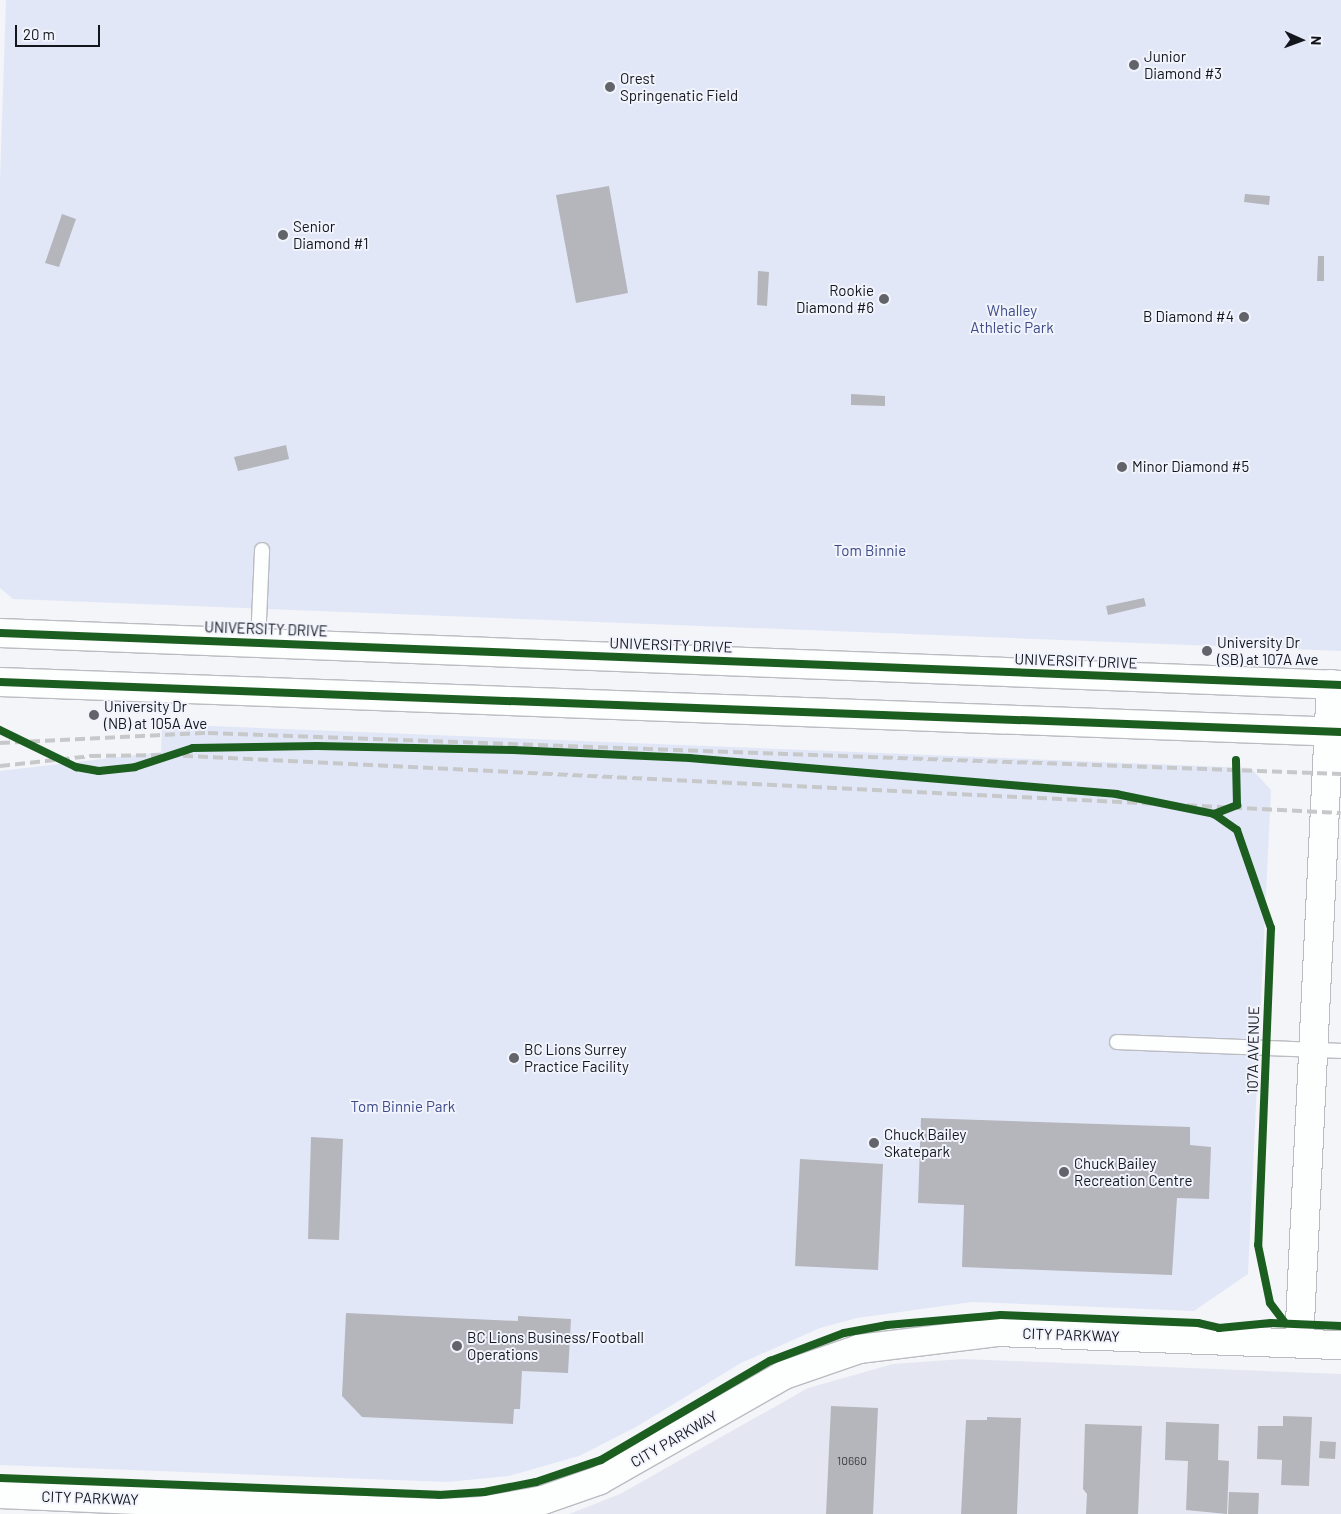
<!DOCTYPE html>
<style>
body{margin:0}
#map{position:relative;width:1341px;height:1514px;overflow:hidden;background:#f4f5f9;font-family:Barlow,sans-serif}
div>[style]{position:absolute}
.built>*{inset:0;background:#e4e7f2}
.green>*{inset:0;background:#e2e7f8}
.building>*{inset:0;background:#b5b6bb}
.roads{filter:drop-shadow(1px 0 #bbbcc2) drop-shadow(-1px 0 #bbbcc2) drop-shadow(0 1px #bbbcc2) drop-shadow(0 -1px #bbbcc2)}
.service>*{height:14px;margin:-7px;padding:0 7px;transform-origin:7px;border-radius:7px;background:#fdfefe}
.tertiary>*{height:28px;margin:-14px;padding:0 14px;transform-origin:14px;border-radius:14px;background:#fdfefe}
.secondary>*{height:28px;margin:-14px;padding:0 14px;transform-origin:14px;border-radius:14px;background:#fdfefe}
.rail>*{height:4px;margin-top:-2px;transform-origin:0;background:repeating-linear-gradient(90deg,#c7c8c9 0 10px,transparent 0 15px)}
.cycleway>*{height:8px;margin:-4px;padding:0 4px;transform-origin:4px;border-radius:4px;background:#1b5e20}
.dots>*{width:14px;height:14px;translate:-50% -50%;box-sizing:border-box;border:2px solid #f1f4fc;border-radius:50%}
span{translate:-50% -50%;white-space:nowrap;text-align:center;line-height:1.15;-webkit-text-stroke:4px #f1f4fc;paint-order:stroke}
.number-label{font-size:12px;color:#3c3e44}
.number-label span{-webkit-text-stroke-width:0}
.poi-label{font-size:15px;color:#14161d}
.left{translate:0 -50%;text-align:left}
.right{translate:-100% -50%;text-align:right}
.park-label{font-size:15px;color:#3e4b88}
.street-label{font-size:15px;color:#14161d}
.north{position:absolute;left:1276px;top:15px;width:50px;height:50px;-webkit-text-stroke:4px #f1f4fc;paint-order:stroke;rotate:92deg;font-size:14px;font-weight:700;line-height:20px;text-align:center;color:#14161d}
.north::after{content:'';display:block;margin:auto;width:18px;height:22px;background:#14161d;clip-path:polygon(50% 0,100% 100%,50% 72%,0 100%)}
.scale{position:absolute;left:15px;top:25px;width:85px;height:22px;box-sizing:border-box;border:2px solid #14161d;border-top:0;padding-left:6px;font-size:15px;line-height:18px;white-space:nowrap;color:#14161d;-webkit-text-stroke:4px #f1f4fc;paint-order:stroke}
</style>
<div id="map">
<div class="built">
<i style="clip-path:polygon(963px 1359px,1341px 1374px,1341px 1514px,569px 1514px,620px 1494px,808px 1388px,893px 1364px)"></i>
</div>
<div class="green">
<i style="clip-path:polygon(6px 0,1341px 0,1341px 651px,13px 599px,0 588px,0 180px)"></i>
<i style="clip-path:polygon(162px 724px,1251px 768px,1271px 790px,1248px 1274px,1194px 1311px,972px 1302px,857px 1318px,820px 1328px,741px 1363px,636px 1427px,579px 1456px,509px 1476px,447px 1482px,0 1465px,0 771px,161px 752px)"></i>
</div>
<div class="building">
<i style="clip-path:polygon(609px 186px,628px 293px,576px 303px,556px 195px)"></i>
<i style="clip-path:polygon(1245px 194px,1270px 196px,1269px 205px,1244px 202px)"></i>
<i style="clip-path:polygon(62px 214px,76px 219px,59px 267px,45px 263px)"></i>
<i style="clip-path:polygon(1318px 256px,1324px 256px,1324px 281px,1317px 281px)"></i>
<i style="clip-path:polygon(758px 271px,769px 272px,767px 306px,757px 305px)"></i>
<i style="clip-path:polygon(851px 394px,885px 396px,885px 406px,851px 405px)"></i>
<i style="clip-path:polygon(286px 445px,289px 459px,238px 471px,234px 457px)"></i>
<i style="clip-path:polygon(1144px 598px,1146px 606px,1108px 615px,1106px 606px)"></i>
<i style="clip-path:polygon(921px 1118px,1190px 1127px,1190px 1145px,1211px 1147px,1209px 1199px,1177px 1198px,1172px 1275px,962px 1267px,964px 1205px,918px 1203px)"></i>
<i style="clip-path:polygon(311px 1137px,343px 1139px,339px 1240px,308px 1239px)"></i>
<i style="clip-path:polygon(800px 1159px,883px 1164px,878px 1270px,795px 1266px)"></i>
<i style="clip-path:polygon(346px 1313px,518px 1321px,518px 1316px,571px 1319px,568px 1373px,522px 1371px,520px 1409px,514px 1409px,513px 1424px,362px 1417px,342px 1396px)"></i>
<i style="clip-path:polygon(831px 1406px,878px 1408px,873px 1514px,826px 1514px)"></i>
<i style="clip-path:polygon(1283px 1416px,1312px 1417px,1309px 1486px,1281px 1485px,1282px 1460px,1257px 1459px,1258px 1426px,1283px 1426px)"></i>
<i style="clip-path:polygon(987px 1417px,1021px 1418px,1017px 1514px,961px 1514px,966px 1420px,987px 1420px)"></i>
<i style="clip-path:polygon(1166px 1422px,1219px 1424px,1218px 1460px,1229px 1461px,1227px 1514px,1186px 1510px,1188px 1461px,1165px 1460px)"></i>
<i style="clip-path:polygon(1085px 1424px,1142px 1426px,1138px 1514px,1086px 1514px,1087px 1494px,1083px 1489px)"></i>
<i style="clip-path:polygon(1320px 1441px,1336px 1442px,1335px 1459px,1319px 1458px)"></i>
<i style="clip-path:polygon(1229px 1492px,1259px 1493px,1258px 1514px,1228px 1514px)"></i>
</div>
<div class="roads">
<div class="service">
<i style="left:258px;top:643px;width:93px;rotate:-87.5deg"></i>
<i style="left:1117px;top:1042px;width:224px;rotate:2.3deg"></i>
</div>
<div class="tertiary">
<i style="left:1299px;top:1343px;width:660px;rotate:-87.22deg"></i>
<i style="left:0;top:1494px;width:440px;rotate:2.5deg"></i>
<i style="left:440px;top:1513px;width:42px;rotate:-2.7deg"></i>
<i style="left:482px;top:1511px;width:62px;rotate:-10.2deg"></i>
<i style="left:543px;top:1500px;width:60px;rotate:-19.3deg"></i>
<i style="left:600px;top:1480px;width:212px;rotate:-29.7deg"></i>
<i style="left:784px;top:1375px;width:79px;rotate:-19.1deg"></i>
<i style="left:859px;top:1349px;width:139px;rotate:-7deg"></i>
<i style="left:997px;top:1332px;width:344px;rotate:2.2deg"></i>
</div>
<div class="secondary">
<i style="left:0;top:633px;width:1342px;rotate:2.22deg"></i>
<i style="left:0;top:682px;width:1342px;rotate:2.14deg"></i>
</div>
</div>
<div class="rail">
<i style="left:0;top:743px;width:208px;rotate:-2.8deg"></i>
<i style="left:208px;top:733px;width:1134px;rotate:2.07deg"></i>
<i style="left:0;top:766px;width:92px;rotate:-6.3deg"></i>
<i style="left:91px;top:756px;width:77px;rotate:-0.7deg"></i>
<i style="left:168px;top:755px;width:1174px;rotate:2.83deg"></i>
</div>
<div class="cycleway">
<i style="left:0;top:633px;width:1342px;rotate:2.22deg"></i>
<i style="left:0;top:682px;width:1342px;rotate:2.14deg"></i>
<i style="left:0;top:730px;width:85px;rotate:26deg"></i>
<i style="left:76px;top:767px;width:23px;rotate:10deg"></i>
<i style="left:99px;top:771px;width:36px;rotate:-6deg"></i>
<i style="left:135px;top:767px;width:61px;rotate:-18.1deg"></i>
<i style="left:193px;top:748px;width:124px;rotate:-0.9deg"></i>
<i style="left:317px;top:746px;width:196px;rotate:1.2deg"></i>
<i style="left:513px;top:750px;width:177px;rotate:2.6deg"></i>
<i style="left:690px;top:758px;width:428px;rotate:4.8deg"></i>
<i style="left:1116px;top:794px;width:100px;rotate:11.5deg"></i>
<i style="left:1214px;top:814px;width:28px;rotate:35deg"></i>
<i style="left:1237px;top:830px;width:104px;rotate:70.9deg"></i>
<i style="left:1271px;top:928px;width:317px;rotate:92.3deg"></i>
<i style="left:1258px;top:1245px;width:59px;rotate:78.3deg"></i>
<i style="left:1270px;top:1303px;width:25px;rotate:53deg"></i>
<i style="left:1214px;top:814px;width:25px;rotate:-21deg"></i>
<i style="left:1237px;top:805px;width:45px;rotate:-91.3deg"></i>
<i style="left:0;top:1478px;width:439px;rotate:2.2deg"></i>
<i style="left:439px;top:1495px;width:45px;rotate:-3.8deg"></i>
<i style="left:484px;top:1492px;width:53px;rotate:-10.9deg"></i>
<i style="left:536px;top:1482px;width:69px;rotate:-18.7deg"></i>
<i style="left:601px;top:1460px;width:196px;rotate:-30.4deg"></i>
<i style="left:770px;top:1361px;width:79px;rotate:-20.7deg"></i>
<i style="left:844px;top:1333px;width:44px;rotate:-10.5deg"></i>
<i style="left:887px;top:1325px;width:114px;rotate:-5deg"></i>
<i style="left:1001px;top:1315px;width:197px;rotate:2.3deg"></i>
<i style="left:1198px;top:1323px;width:22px;rotate:13deg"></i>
<i style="left:1219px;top:1328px;width:52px;rotate:-5.5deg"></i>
<i style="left:1271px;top:1323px;width:70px;rotate:2.5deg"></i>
</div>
<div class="dots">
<i style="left:1134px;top:65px;background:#62646a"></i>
<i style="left:610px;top:87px;background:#62646a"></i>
<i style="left:283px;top:235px;background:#62646a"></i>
<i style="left:884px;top:299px;background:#62646a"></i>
<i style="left:1244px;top:317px;background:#62646a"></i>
<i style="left:1122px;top:467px;background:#62646a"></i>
<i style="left:1207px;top:651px;background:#62646a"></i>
<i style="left:94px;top:715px;background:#62646a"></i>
<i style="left:514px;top:1058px;background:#62646a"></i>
<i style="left:874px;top:1143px;background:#62646a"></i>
<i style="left:1064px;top:1172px;background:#62646a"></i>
<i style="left:457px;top:1346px;background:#62646a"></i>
</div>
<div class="number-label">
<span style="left:852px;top:1461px">10660</span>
</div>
<div class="poi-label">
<span class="left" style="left:1144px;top:65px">Junior<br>Diamond #3</span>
<span class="left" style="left:620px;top:87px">Orest<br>Springenatic Field</span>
<span class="left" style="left:293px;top:235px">Senior<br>Diamond #1</span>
<span class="right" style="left:874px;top:299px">Rookie<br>Diamond #6</span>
<span class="right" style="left:1234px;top:317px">B Diamond #4</span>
<span class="left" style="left:1132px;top:467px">Minor Diamond #5</span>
<span class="left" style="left:1217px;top:651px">University Dr<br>(SB) at 107A Ave</span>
<span class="left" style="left:104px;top:715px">University Dr<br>(NB) at 105A Ave</span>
<span class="left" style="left:524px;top:1058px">BC Lions Surrey<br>Practice Facility</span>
<span class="left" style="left:884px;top:1143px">Chuck Bailey<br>Skatepark</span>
<span class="left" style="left:1074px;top:1172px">Chuck Bailey<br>Recreation Centre</span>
<span class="left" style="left:467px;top:1346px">BC Lions Business/Football<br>Operations</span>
</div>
<div class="park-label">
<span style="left:1012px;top:319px">Whalley<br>Athletic Park</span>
<span style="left:870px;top:551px">Tom Binnie</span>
<span style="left:403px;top:1107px">Tom Binnie Park</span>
</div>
<div class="street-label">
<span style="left:266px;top:629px;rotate:2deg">UNIVERSITY DRIVE</span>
<span style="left:671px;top:645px;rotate:2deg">UNIVERSITY DRIVE</span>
<span style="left:1076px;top:661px;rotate:2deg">UNIVERSITY DRIVE</span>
<span style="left:1253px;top:1050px;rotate:-89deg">107A AVENUE</span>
<span style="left:1071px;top:1335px;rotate:2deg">CITY PARKWAY</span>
<span style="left:674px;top:1439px;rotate:-30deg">CITY PARKWAY</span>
<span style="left:90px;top:1498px;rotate:2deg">CITY PARKWAY</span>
</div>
<div class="north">N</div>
<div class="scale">20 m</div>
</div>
